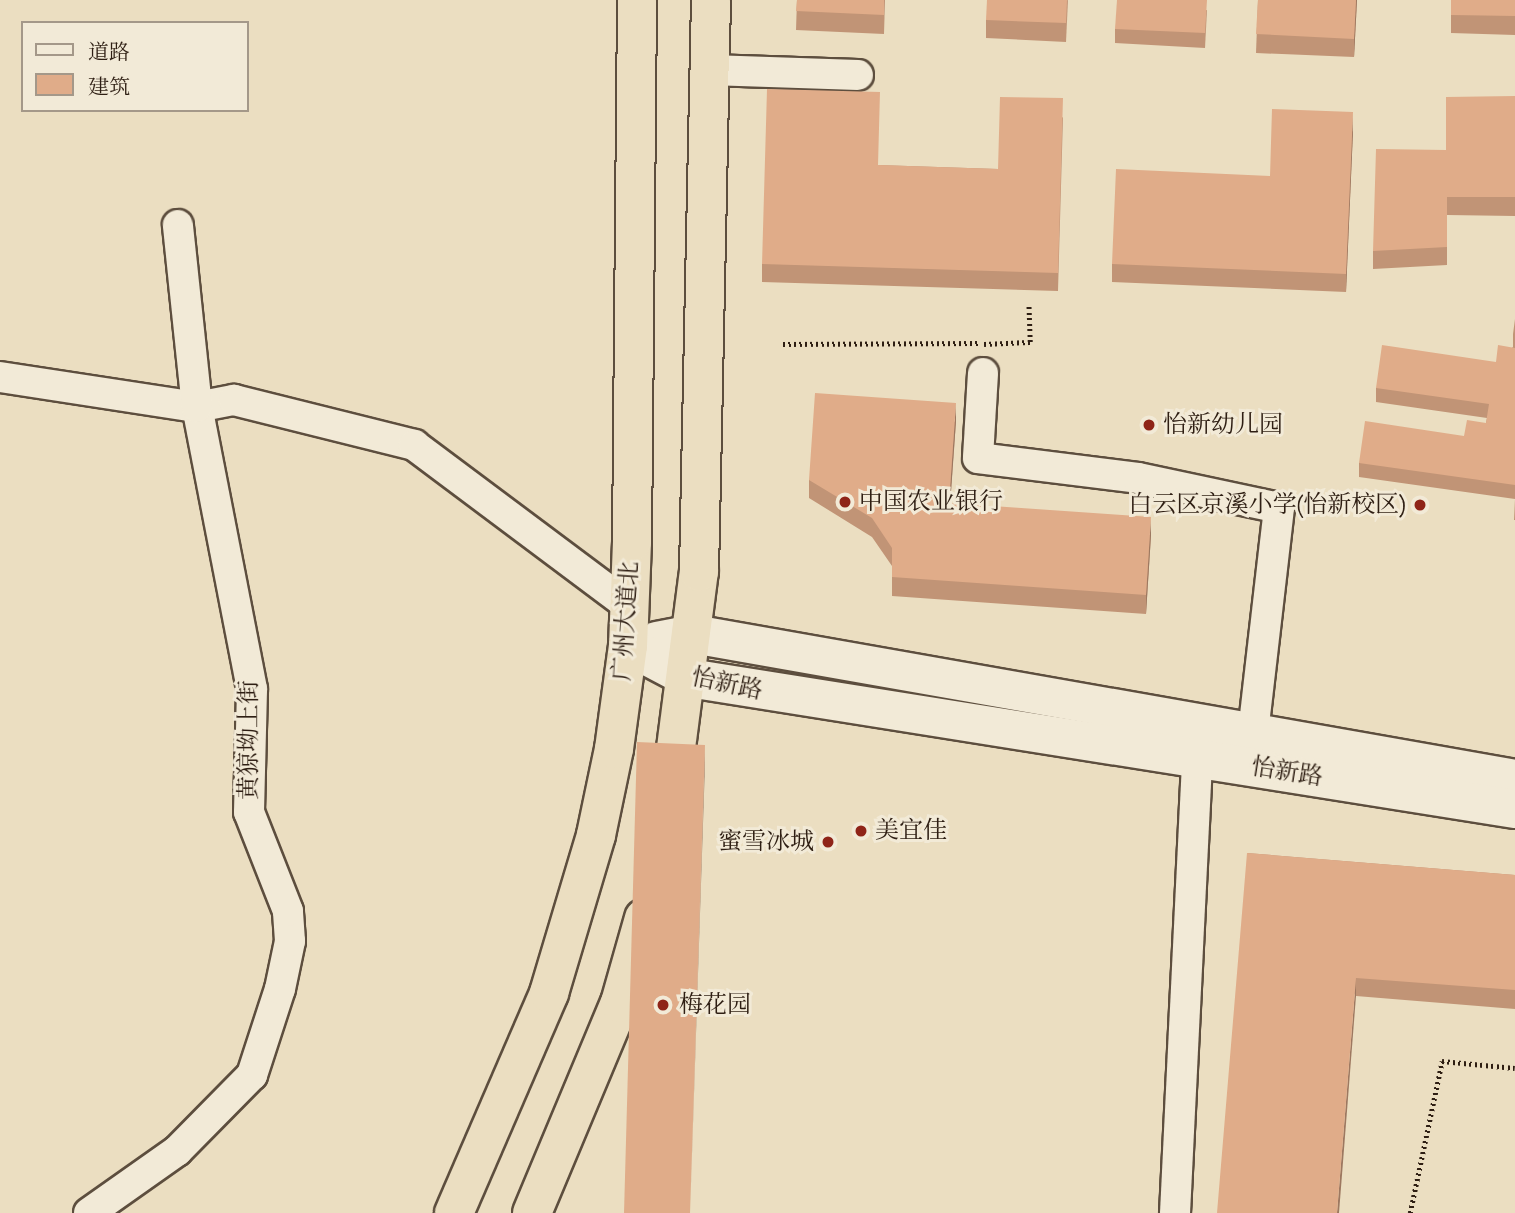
<!DOCTYPE html>
<meta charset="utf-8">
<style>
body{margin:0}
#map{position:relative;width:1515px;height:1213px;overflow:hidden;background:#ebdec1;font-family:"IM FELL Great Primer","Noto Serif SC",serif}
div>[style]{position:absolute}
.path>*{height:4.5px;margin-top:-2.25px;transform-origin:0;background:repeating-linear-gradient(90deg,#2e1e13 0 2px,transparent 0 5.5px)}
.roads{filter:drop-shadow(2px 0 #5d4e3e) drop-shadow(-2px 0 #5d4e3e) drop-shadow(0 2px #5d4e3e) drop-shadow(0 -2px #5d4e3e)}
.street>*{height:30px;margin:-15px;padding:0 15px;transform-origin:15px;border-radius:15px;background:#f2ead7}
.secondary>*{height:38px;margin:-19px;padding:0 19px;transform-origin:19px;border-radius:19px;background:#f2ead7}
.highway>*{height:38px;margin:-19px;padding:0 19px;transform-origin:19px;border-radius:19px;background:#ebdec1}
.wall>*{inset:0;background:#c19476}
.shaded-wall>*{inset:0;background:#9d7860}
.building>*{inset:0;background:#e0ac89}
.dots>*{width:19px;height:19px;translate:-50% -50%;box-sizing:border-box;border:4px solid #f2ead7;border-radius:50%}
span{translate:-50% -50%;white-space:nowrap;text-align:center;line-height:1.15;-webkit-text-stroke:6px #f2ead7;paint-order:stroke}
.poi-label{font-size:24px;color:#2e1e13}
.left{translate:0 -50%;text-align:left}
.right{translate:-100% -50%;text-align:right}
.street-label{font-size:24px;color:#2e1e13}
.legend{position:absolute;left:21px;top:21px;width:228px;height:91px;box-sizing:border-box;background:#f2ead7;border:2px solid #a49889;margin:0;padding:9px 12px;list-style:none;font-size:21px;color:#2e1e13}
.legend li{display:flex;align-items:center;gap:14px;height:35px}
.legend b{width:35px;border:2px solid #a49889}
</style>
<div id="map">
<div class="path">
<i style="left:783px;top:344px;width:197px;rotate:-0.3deg"></i>
<i style="left:984px;top:344px;width:46px;rotate:-2.5deg"></i>
<i style="left:1030px;top:342px;width:38px;rotate:-92deg"></i>
<i style="left:1410px;top:1213px;width:155px;rotate:-78.1deg"></i>
<i style="left:1442px;top:1061px;width:73px;rotate:5.5deg"></i>
</div>
<div class="roads">
<div class="street">
<i style="left:710px;top:70px;width:148px;rotate:1.9deg"></i>
<i style="left:983px;top:373px;width:85px;rotate:93.4deg"></i>
<i style="left:978px;top:458px;width:161px;rotate:7.1deg"></i>
<i style="left:1138px;top:478px;width:144px;rotate:12deg"></i>
<i style="left:1279px;top:508px;width:226px;rotate:96.6deg"></i>
<i style="left:0;top:377px;width:199px;rotate:8.7deg"></i>
<i style="left:197px;top:407px;width:38px;rotate:-11deg"></i>
<i style="left:234px;top:400px;width:186px;rotate:14deg"></i>
<i style="left:414px;top:445px;width:269px;rotate:36.8deg"></i>
<i style="left:89px;top:1213px;width:108px;rotate:-35.2deg"></i>
<i style="left:177px;top:1151px;width:107px;rotate:-45.4deg"></i>
<i style="left:252px;top:1075px;width:90px;rotate:-72deg"></i>
<i style="left:280px;top:989px;width:49px;rotate:-78.2deg"></i>
<i style="left:290px;top:941px;width:30px;rotate:-94deg"></i>
<i style="left:288px;top:911px;width:106px;rotate:-111.5deg"></i>
<i style="left:249px;top:812px;width:123px;rotate:-88.6deg"></i>
<i style="left:252px;top:689px;width:287px;rotate:-101deg"></i>
<i style="left:197px;top:407px;width:183px;rotate:-96deg"></i>
<i style="left:1175px;top:1213px;width:456px;rotate:-87.2deg"></i>
</div>
<div class="secondary">
<i style="left:657px;top:641px;width:37px;rotate:-11deg"></i>
<i style="left:693px;top:634px;width:835px;rotate:10deg"></i>
<i style="left:628px;top:646px;width:69px;rotate:27.7deg"></i>
<i style="left:689px;top:678px;width:836px;rotate:9.01deg"></i>
</div>
<div class="highway">
<i style="left:670px;top:794px;width:224px;rotate:-82.6deg"></i>
<i style="left:699px;top:572px;width:572px;rotate:-88.8deg"></i>
<i style="left:454px;top:1213px;width:240px;rotate:-66.6deg"></i>
<i style="left:549px;top:993px;width:165px;rotate:-73.4deg"></i>
<i style="left:596px;top:835px;width:88px;rotate:-78.2deg"></i>
<i style="left:614px;top:749px;width:104px;rotate:-82.3deg"></i>
<i style="left:628px;top:646px;width:104px;rotate:-87.8deg"></i>
<i style="left:632px;top:542px;width:542px;rotate:-89.47deg"></i>
<i style="left:532px;top:1213px;width:228px;rotate:-67.3deg"></i>
<i style="left:620px;top:1003px;width:88px;rotate:-74.2deg"></i>
</div>
</div>
<div class="wall">
<i style="clip-path:polygon(797px 0,885px 0,884px 34px,796px 30px)"></i>
<i style="clip-path:polygon(1068px 0,1066px 42px,986px 38px,986px 20px)"></i>
<i style="clip-path:polygon(1258px 0,1357px 0,1354px 57px,1256px 53px)"></i>
<i style="clip-path:polygon(1451px 0,1515px 0,1515px 35px,1451px 33px)"></i>
<i style="clip-path:polygon(1207px 10px,1205px 48px,1115px 43px,1115px 29px)"></i>
<i style="clip-path:polygon(1515px 96px,1515px 216px,1447px 215px,1447px 265px,1373px 269px,1373px 251px,1446px 150px)"></i>
<i style="clip-path:polygon(1063px 117px,1058px 291px,762px 282px,762px 264px,878px 165px,998px 169px)"></i>
<i style="clip-path:polygon(1353px 131px,1346px 292px,1112px 282px,1112px 264px,1270px 176px)"></i>
<i style="clip-path:polygon(1515px 319px,1515px 520px,1514px 520px,1515px 499px,1359px 477px,1359px 463px,1464px 436px,1486px 423px,1487px 418px,1376px 402px,1376px 388px,1496px 362px,1513px 347px,1513px 334px)"></i>
<i style="clip-path:polygon(956px 421px,950px 503px,1151px 535px,1146px 614px,892px 596px,892px 566px,872px 537px,809px 498px,809px 480px)"></i>
<i style="clip-path:polygon(1247px 853px,1515px 875px,1515px 1009px,1356px 996px)"></i>
</div>
<div class="shaded-wall">
<i style="clip-path:polygon(1356px 0,1357px 0,1354px 57px,1354px 39px)"></i>
<i style="clip-path:polygon(1353px 112px,1353px 131px,1346px 292px,1346px 274px)"></i>
<i style="clip-path:polygon(956px 403px,956px 421px,949px 521px,949px 503px)"></i>
<i style="clip-path:polygon(1151px 517px,1151px 535px,1146px 614px,1146px 595px)"></i>
<i style="clip-path:polygon(705px 745px,705px 763px,690px 1213px)"></i>
<i style="clip-path:polygon(1356px 978px,1356px 996px,1339px 1213px,1337px 1213px)"></i>
</div>
<div class="building">
<i style="clip-path:polygon(797px 0,884px 0,884px 15px,796px 11px)"></i>
<i style="clip-path:polygon(987px 0,1067px 0,1066px 23px,986px 20px)"></i>
<i style="clip-path:polygon(1117px 0,1207px 0,1205px 33px,1115px 29px)"></i>
<i style="clip-path:polygon(1258px 0,1356px 0,1354px 39px,1256px 34px)"></i>
<i style="clip-path:polygon(1451px 0,1515px 0,1515px 16px,1451px 15px)"></i>
<i style="clip-path:polygon(767px 89px,880px 92px,878px 165px,998px 169px,1000px 97px,1063px 98px,1058px 273px,762px 264px)"></i>
<i style="clip-path:polygon(1515px 96px,1515px 197px,1447px 197px,1447px 247px,1373px 251px,1376px 149px,1446px 150px,1446px 97px)"></i>
<i style="clip-path:polygon(1272px 109px,1353px 112px,1346px 274px,1112px 264px,1116px 169px,1270px 176px)"></i>
<i style="clip-path:polygon(1382px 345px,1496px 362px,1498px 345px,1515px 348px,1515px 485px,1359px 463px,1365px 421px,1464px 436px,1467px 420px,1486px 423px,1489px 404px,1376px 388px)"></i>
<i style="clip-path:polygon(815px 393px,956px 403px,949px 503px,1151px 517px,1146px 595px,892px 577px,892px 548px,872px 518px,809px 480px)"></i>
<i style="clip-path:polygon(637px 742px,705px 745px,690px 1213px,624px 1213px)"></i>
<i style="clip-path:polygon(1247px 853px,1515px 875px,1515px 990px,1356px 978px,1337px 1213px,1217px 1213px)"></i>
</div>
<div class="dots">
<i style="left:1149px;top:425px;background:#8f2418"></i>
<i style="left:845px;top:502px;background:#8f2418"></i>
<i style="left:1420px;top:505px;background:#8f2418"></i>
<i style="left:861px;top:831px;background:#8f2418"></i>
<i style="left:828px;top:842px;background:#8f2418"></i>
<i style="left:663px;top:1005px;background:#8f2418"></i>
</div>
<div class="poi-label">
<span class="left" style="left:1163px;top:425px">怡新幼儿园</span>
<span class="left" style="left:859px;top:502px">中国农业银行</span>
<span class="right" style="left:1406px;top:505px">白云区京溪小学(怡新校区)</span>
<span class="left" style="left:875px;top:831px">美宜佳</span>
<span class="right" style="left:814px;top:842px">蜜雪冰城</span>
<span class="left" style="left:679px;top:1005px">梅花园</span>
</div>
<div class="street-label">
<span style="left:626px;top:621px;rotate:-86deg">广州大道北</span>
<span style="left:727px;top:684px;rotate:12deg">怡新路</span>
<span style="left:249px;top:740px;rotate:-90deg">黄猄坳上街</span>
<span style="left:1287px;top:772px;rotate:9deg">怡新路</span>
</div>
<ul class="legend">
<li><b style="height:9px;background:#f2ead7"></b>道路</li>
<li><b style="height:19px;background:#e0ac89"></b>建筑</li>
</ul>
</div>
